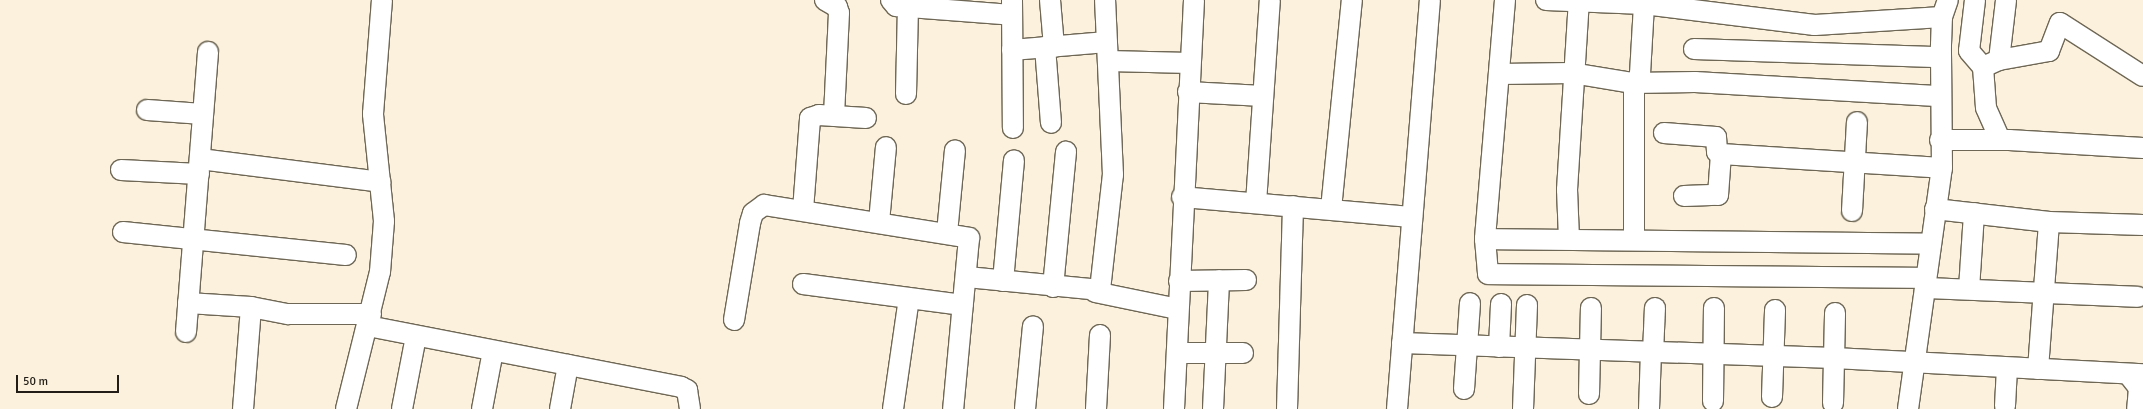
<!DOCTYPE html>
<style>
body{margin:0}
#map{position:relative;width:2143px;height:409px;overflow:hidden;background:#fbf1dd;font-family:Signika,sans-serif}
div>[style]{position:absolute}
.roads{filter:drop-shadow(1px 0 #6f6755) drop-shadow(-1px 0 #6f6755) drop-shadow(0 1px #6f6755) drop-shadow(0 -1px #6f6755)}
.minor>*{height:20px;margin:-10px;padding:0 10px;transform-origin:10px;border-radius:10px;background:#fff}
span{translate:-50% -50%;white-space:nowrap;text-align:center;line-height:1.15;-webkit-text-stroke:3px #fbf1dd;paint-order:stroke}
.scale{position:absolute;left:16px;top:375px;width:103px;height:18px;box-sizing:border-box;border:2px solid #221e17;border-top:0;padding-left:5px;font-size:12px;line-height:14px;white-space:nowrap;color:#221e17;-webkit-text-stroke:3px #fbf1dd;paint-order:stroke}
</style>
<div id="map">
<div class="roads">
<div class="minor">
<i style="left:825px;top:0;width:14px;rotate:30deg"></i>
<i style="left:837px;top:7px;width:6px;rotate:72deg"></i>
<i style="left:839px;top:13px;width:103px;rotate:92.8deg"></i>
<i style="left:891px;top:0;width:8px;rotate:50deg"></i>
<i style="left:896px;top:6px;width:116px;rotate:4.4deg"></i>
<i style="left:1012px;top:0;width:128px;rotate:89.6deg"></i>
<i style="left:1050px;top:0;width:47px;rotate:85.1deg"></i>
<i style="left:1505px;top:0;width:240px;rotate:94.8deg"></i>
<i style="left:1485px;top:239px;width:35px;rotate:85deg"></i>
<i style="left:1488px;top:274px;width:438px;rotate:0.5deg"></i>
<i style="left:1546px;top:0;width:98px;rotate:2.3deg"></i>
<i style="left:1644px;top:4px;width:172px;rotate:7deg"></i>
<i style="left:1815px;top:25px;width:127px;rotate:-3.6deg"></i>
<i style="left:1975px;top:0;width:51px;rotate:96.7deg"></i>
<i style="left:1969px;top:51px;width:21px;rotate:49deg"></i>
<i style="left:1983px;top:67px;width:41px;rotate:85.8deg"></i>
<i style="left:1986px;top:108px;width:35px;rotate:66deg"></i>
<i style="left:1045px;top:47px;width:76px;rotate:85.5deg"></i>
<i style="left:1694px;top:49px;width:247px;rotate:1.9deg"></i>
<i style="left:1012px;top:50px;width:95px;rotate:-4.8deg"></i>
<i style="left:1999px;top:60px;width:60px;rotate:-83.3deg"></i>
<i style="left:1108px;top:61px;width:82px;rotate:1.4deg"></i>
<i style="left:1983px;top:67px;width:17px;rotate:-24deg"></i>
<i style="left:1999px;top:60px;width:51px;rotate:-10.2deg"></i>
<i style="left:2049px;top:51px;width:30px;rotate:-69deg"></i>
<i style="left:2060px;top:23px;width:98px;rotate:32.6deg"></i>
<i style="left:1499px;top:74px;width:73px;rotate:-0.8deg"></i>
<i style="left:1572px;top:73px;width:62px;rotate:9.3deg"></i>
<i style="left:1633px;top:83px;width:62px;rotate:-0.9deg"></i>
<i style="left:1695px;top:82px;width:246px;rotate:3.3deg"></i>
<i style="left:1188px;top:92px;width:75px;rotate:3.1deg"></i>
<i style="left:906px;top:94px;width:87px;rotate:-88.7deg"></i>
<i style="left:147px;top:110px;width:56px;rotate:4.1deg"></i>
<i style="left:1664px;top:133px;width:52px;rotate:4.4deg"></i>
<i style="left:1716px;top:137px;width:15px;rotate:86deg"></i>
<i style="left:1717px;top:152px;width:4px;rotate:27deg"></i>
<i style="left:1721px;top:154px;width:221px;rotate:3.6deg"></i>
<i style="left:1940px;top:140px;width:69px"></i>
<i style="left:2009px;top:140px;width:134px;rotate:3.4deg"></i>
<i style="left:200px;top:159px;width:182px;rotate:7.2deg"></i>
<i style="left:121px;top:170px;width:78px;rotate:2.9deg"></i>
<i style="left:1684px;top:196px;width:34px;rotate:-2deg"></i>
<i style="left:1718px;top:195px;width:41px;rotate:-85.8deg"></i>
<i style="left:1182px;top:197px;width:231px;rotate:5deg"></i>
<i style="left:1256px;top:203px;width:203px;rotate:-86.1deg"></i>
<i style="left:1331px;top:209px;width:210px;rotate:-84.3deg"></i>
<i style="left:1935px;top:209px;width:115px;rotate:6.5deg"></i>
<i style="left:2049px;top:222px;width:94px;rotate:1.8deg"></i>
<i style="left:803px;top:210px;width:92px;rotate:-85.6deg"></i>
<i style="left:810px;top:118px;width:9px;rotate:-18deg"></i>
<i style="left:819px;top:115px;width:47px;rotate:3.7deg"></i>
<i style="left:1852px;top:211px;width:89px;rotate:-86.8deg"></i>
<i style="left:879px;top:222px;width:75px;rotate:-84.7deg"></i>
<i style="left:123px;top:232px;width:224px;rotate:5.9deg"></i>
<i style="left:947px;top:233px;width:83px;rotate:-84.5deg"></i>
<i style="left:1485px;top:239px;width:446px;rotate:0.6deg"></i>
<i style="left:1569px;top:239px;width:49px;rotate:-92.3deg"></i>
<i style="left:1567px;top:190px;width:189px;rotate:-86.4deg"></i>
<i style="left:1634px;top:240px;width:153px;rotate:-90deg"></i>
<i style="left:1634px;top:87px;width:14px;rotate:-65deg"></i>
<i style="left:1640px;top:74px;width:70px;rotate:-86.7deg"></i>
<i style="left:967px;top:277px;width:134px;rotate:5.6deg"></i>
<i style="left:1100px;top:290px;width:116px;rotate:-83.6deg"></i>
<i style="left:1113px;top:175px;width:175px;rotate:-92.6deg"></i>
<i style="left:1003px;top:281px;width:121px;rotate:-84.8deg"></i>
<i style="left:1179px;top:281px;width:67px;rotate:-0.9deg"></i>
<i style="left:803px;top:284px;width:161px;rotate:7.5deg"></i>
<i style="left:1053px;top:287px;width:136px;rotate:-84.5deg"></i>
<i style="left:1925px;top:288px;width:213px;rotate:2.4deg"></i>
<i style="left:1969px;top:289px;width:76px;rotate:-86.2deg"></i>
<i style="left:1095px;top:292px;width:85px;rotate:11.6deg"></i>
<i style="left:188px;top:303px;width:63px;rotate:3.6deg"></i>
<i style="left:251px;top:307px;width:38px;rotate:11deg"></i>
<i style="left:288px;top:314px;width:83px"></i>
<i style="left:734px;top:320px;width:98px;rotate:-80.6deg"></i>
<i style="left:750px;top:223px;width:10px;rotate:-73deg"></i>
<i style="left:753px;top:213px;width:14px;rotate:-36deg"></i>
<i style="left:764px;top:205px;width:208px;rotate:9.1deg"></i>
<i style="left:969px;top:238px;width:172px;rotate:95.3deg"></i>
<i style="left:368px;top:326px;width:319px;rotate:11deg"></i>
<i style="left:681px;top:387px;width:7px;rotate:27deg"></i>
<i style="left:687px;top:390px;width:19px;rotate:81deg"></i>
<i style="left:186px;top:332px;width:281px;rotate:-85.5deg"></i>
<i style="left:1402px;top:343px;width:432px;rotate:2deg"></i>
<i style="left:1834px;top:358px;width:309px;rotate:3deg"></i>
<i style="left:1499px;top:347px;width:43px;rotate:-87.3deg"></i>
<i style="left:1177px;top:353px;width:66px"></i>
<i style="left:1653px;top:353px;width:45px;rotate:-87.5deg"></i>
<i style="left:2038px;top:369px;width:147px;rotate:-85.7deg"></i>
<i style="left:2128px;top:374px;width:18px;rotate:52deg"></i>
<i style="left:2139px;top:388px;width:21px;rotate:95deg"></i>
<i style="left:1464px;top:389px;width:86px;rotate:-86deg"></i>
<i style="left:1589px;top:394px;width:86px;rotate:-88.7deg"></i>
<i style="left:1772px;top:397px;width:87px;rotate:-88deg"></i>
<i style="left:1713px;top:401px;width:93px;rotate:-89.4deg"></i>
<i style="left:1833px;top:403px;width:90px;rotate:-88.7deg"></i>
<i style="left:2005px;top:406px;width:38px;rotate:-87deg"></i>
<i style="left:243px;top:409px;width:102px;rotate:-85.5deg"></i>
<i style="left:346px;top:409px;width:141px;rotate:-76.1deg"></i>
<i style="left:380px;top:272px;width:51px;rotate:-85.5deg"></i>
<i style="left:384px;top:221px;width:108px;rotate:-95.9deg"></i>
<i style="left:373px;top:114px;width:114px;rotate:-85.5deg"></i>
<i style="left:402px;top:409px;width:74px;rotate:-79.1deg"></i>
<i style="left:482px;top:409px;width:59px;rotate:-79.3deg"></i>
<i style="left:560px;top:409px;width:45px;rotate:-79.7deg"></i>
<i style="left:893px;top:409px;width:112px;rotate:-81.8deg"></i>
<i style="left:1025px;top:409px;width:83px;rotate:-84.5deg"></i>
<i style="left:1096px;top:409px;width:74px;rotate:-86.9deg"></i>
<i style="left:1174px;top:409px;width:409px;rotate:-87.2deg"></i>
<i style="left:1213px;top:409px;width:129px;rotate:-87.3deg"></i>
<i style="left:1287px;top:409px;width:203px;rotate:-88.3deg"></i>
<i style="left:1397px;top:409px;width:410px;rotate:-85.4deg"></i>
<i style="left:1523px;top:409px;width:104px;rotate:-87.8deg"></i>
<i style="left:1649px;top:409px;width:56px;rotate:-88deg"></i>
<i style="left:1908px;top:409px;width:243px;rotate:-82deg"></i>
<i style="left:1942px;top:168px;width:123px;rotate:-90.5deg"></i>
<i style="left:1941px;top:45px;width:28px;rotate:-88deg"></i>
<i style="left:1942px;top:17px;width:18px;rotate:-71deg"></i>
</div>
</div>
<div class="scale">50 m</div>
</div>
